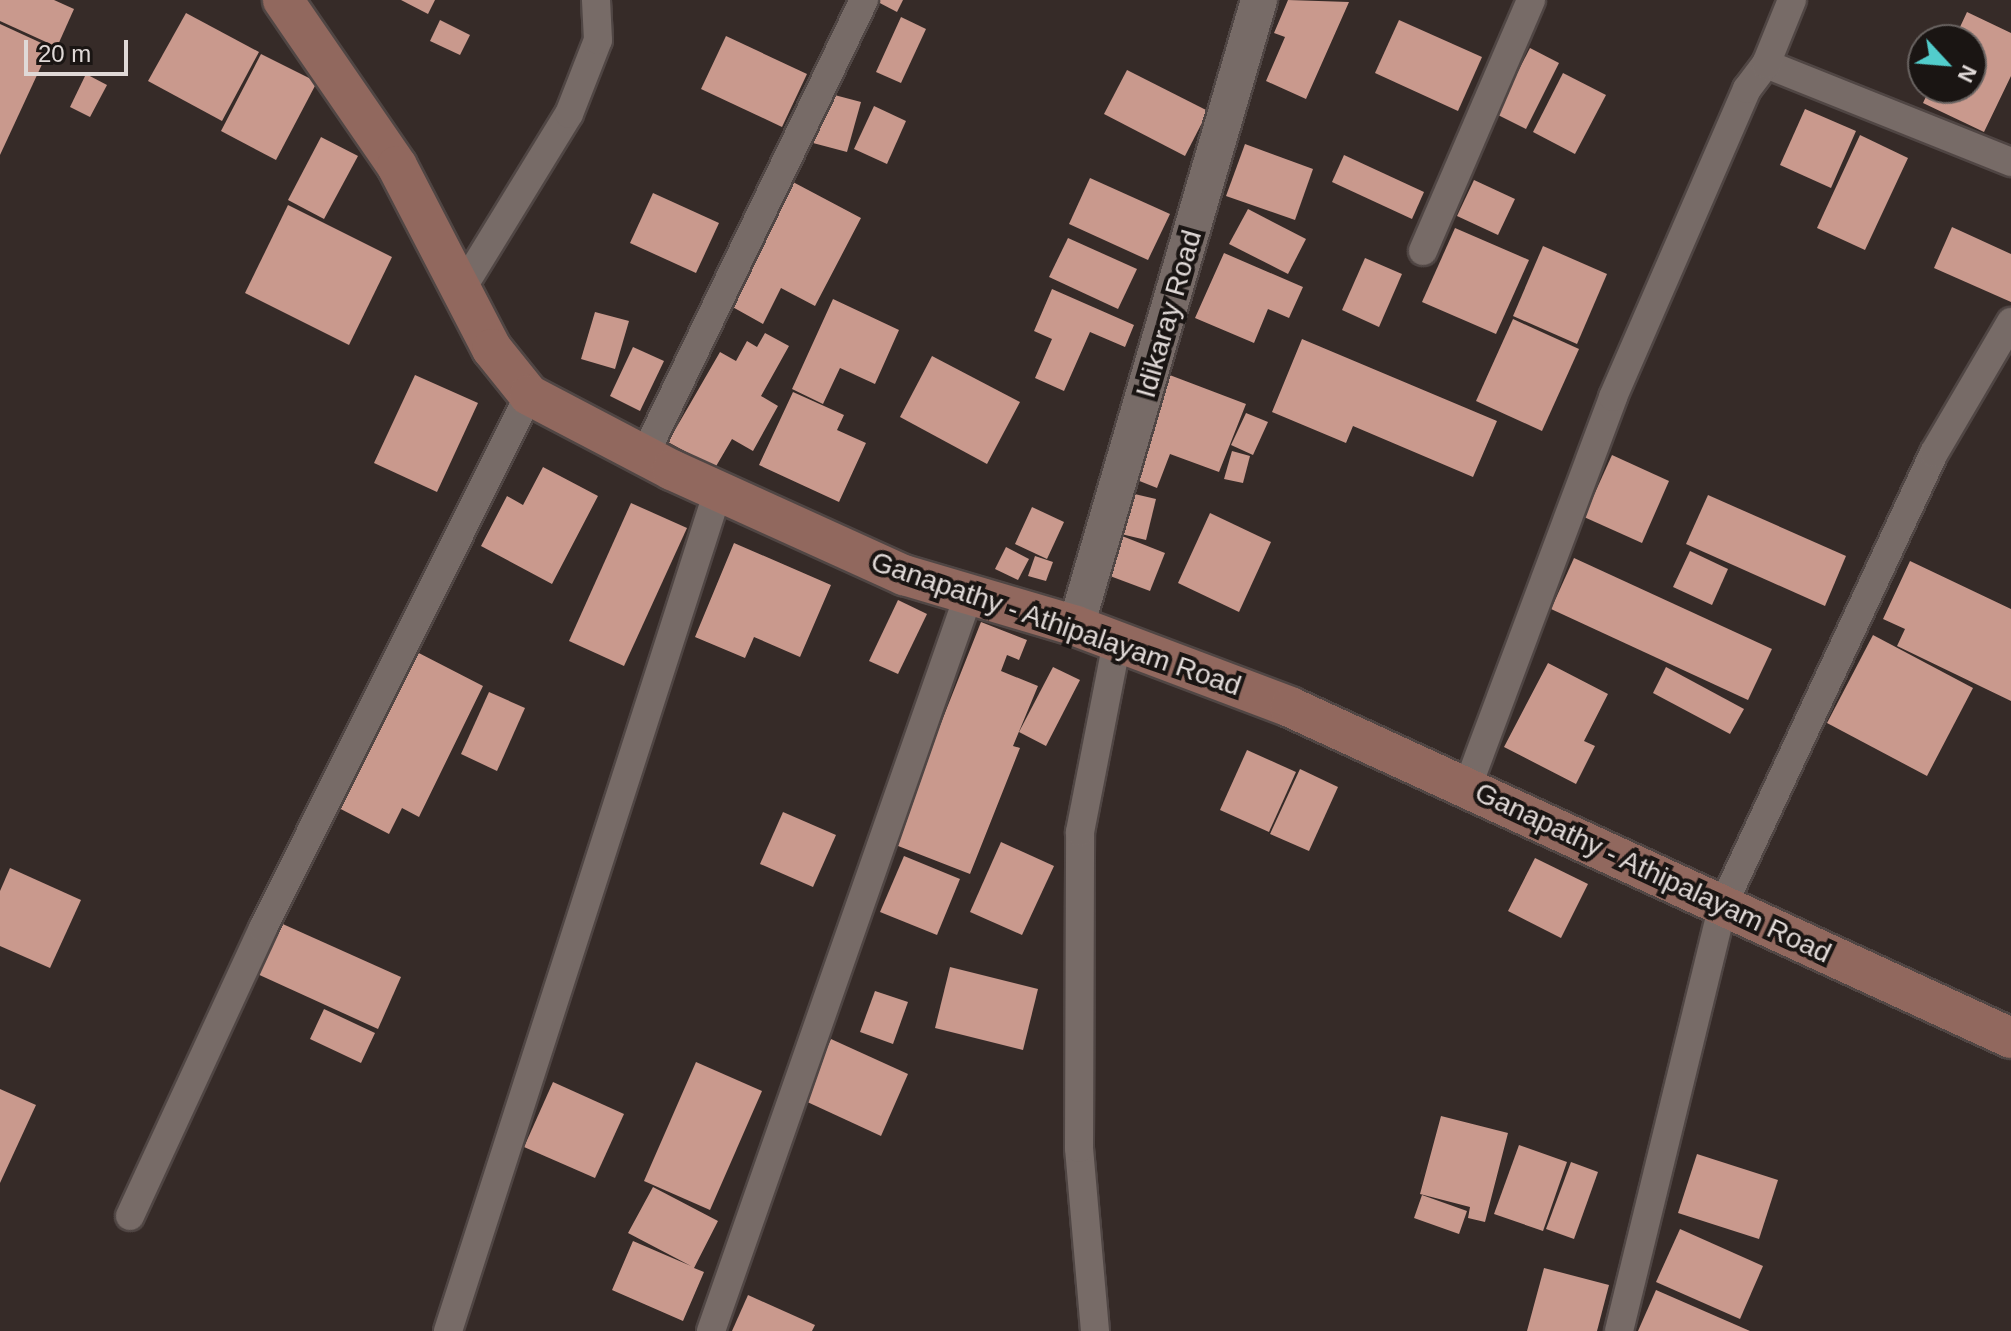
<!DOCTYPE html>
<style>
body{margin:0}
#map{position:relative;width:2011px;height:1331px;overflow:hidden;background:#362b28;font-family:Helvetica,sans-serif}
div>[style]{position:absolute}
.building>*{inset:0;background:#c9998d}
.roads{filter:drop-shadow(2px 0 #504644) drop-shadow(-2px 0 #504644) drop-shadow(0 2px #504644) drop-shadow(0 -2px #504644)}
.minor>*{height:28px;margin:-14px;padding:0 14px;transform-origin:14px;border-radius:14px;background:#776b67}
.tertiary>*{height:36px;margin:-18px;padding:0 18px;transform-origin:18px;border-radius:18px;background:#776b67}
.secondary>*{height:40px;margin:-20px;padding:0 20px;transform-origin:20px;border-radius:20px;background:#91685e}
span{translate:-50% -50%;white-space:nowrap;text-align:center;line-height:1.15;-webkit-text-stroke:8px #1a1513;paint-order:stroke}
.street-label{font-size:28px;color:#e0d9d7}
.north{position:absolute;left:1907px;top:24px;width:80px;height:80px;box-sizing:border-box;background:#1a1513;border:2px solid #696361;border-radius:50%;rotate:116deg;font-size:22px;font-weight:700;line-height:32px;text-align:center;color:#e0d9d7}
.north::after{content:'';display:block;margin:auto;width:28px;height:36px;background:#52cdcc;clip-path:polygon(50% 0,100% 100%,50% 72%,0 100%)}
.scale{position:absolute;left:24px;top:40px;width:104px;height:36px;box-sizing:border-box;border:4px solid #e0d9d7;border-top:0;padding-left:10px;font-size:24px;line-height:28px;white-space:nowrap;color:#e0d9d7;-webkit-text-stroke:6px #1a1513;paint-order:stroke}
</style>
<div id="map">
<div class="building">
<i style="clip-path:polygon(0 0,54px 0,74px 9px,57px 47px,0 21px)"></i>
<i style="clip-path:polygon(401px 0,435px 0,428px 14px)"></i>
<i style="clip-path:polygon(874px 0,903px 0,897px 12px)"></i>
<i style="clip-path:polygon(1288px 0,1349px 2px,1306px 99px,1266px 81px,1285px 37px,1274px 33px)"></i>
<i style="clip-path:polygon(1967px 12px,2011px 33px,2011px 76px,1984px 132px,1923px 103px,1930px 88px,1971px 88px,1971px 40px,1954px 40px)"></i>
<i style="clip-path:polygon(186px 13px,259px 52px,222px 121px,148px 81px)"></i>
<i style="clip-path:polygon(901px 17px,926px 29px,901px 83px,876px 72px)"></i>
<i style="clip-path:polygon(440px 20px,470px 35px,460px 55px,430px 41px)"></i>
<i style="clip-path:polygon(1399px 20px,1482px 57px,1458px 111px,1375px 73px)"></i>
<i style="clip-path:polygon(0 24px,50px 47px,0 155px)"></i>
<i style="clip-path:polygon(726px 36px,807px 74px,782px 127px,701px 89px)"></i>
<i style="clip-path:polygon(1530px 48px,1559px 63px,1526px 129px,1496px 114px)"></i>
<i style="clip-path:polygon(261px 54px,317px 82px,276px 160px,221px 131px)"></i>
<i style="clip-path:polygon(1127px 70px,1208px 111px,1185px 156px,1104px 114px)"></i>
<i style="clip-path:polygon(1563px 73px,1606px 95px,1575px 154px,1533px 132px)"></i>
<i style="clip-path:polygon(86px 74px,107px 85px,90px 117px,70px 107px)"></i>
<i style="clip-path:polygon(827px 93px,861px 102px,847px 152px,813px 143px)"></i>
<i style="clip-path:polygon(874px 106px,906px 121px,887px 164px,854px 149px)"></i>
<i style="clip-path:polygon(1805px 109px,1856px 131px,1831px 188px,1780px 165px)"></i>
<i style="clip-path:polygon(1860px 135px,1908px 158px,1865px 250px,1817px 228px)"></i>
<i style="clip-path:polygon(321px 137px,358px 156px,324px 219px,288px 200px)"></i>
<i style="clip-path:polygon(1245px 144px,1313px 169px,1295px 220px,1226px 196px)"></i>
<i style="clip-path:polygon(1344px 155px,1424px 192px,1412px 219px,1332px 182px)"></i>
<i style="clip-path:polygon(1090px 178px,1170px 214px,1148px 260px,1069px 224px)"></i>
<i style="clip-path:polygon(1474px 180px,1515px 199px,1498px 235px,1457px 216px)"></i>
<i style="clip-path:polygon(793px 182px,861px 218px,815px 306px,781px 288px,763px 324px,729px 305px)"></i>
<i style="clip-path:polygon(653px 193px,719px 223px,696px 273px,630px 243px)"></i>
<i style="clip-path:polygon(288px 205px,392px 257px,349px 345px,245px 293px)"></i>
<i style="clip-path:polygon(1248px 209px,1306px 239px,1288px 274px,1229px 244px)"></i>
<i style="clip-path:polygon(1952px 227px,2011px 254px,2011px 302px,1934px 268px)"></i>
<i style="clip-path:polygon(1455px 228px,1529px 260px,1496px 334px,1422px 302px)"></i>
<i style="clip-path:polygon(1068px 238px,1137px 269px,1118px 309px,1049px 277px)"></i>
<i style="clip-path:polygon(1543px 246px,1607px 274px,1577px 344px,1513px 316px)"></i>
<i style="clip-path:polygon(1224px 253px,1303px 287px,1289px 318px,1268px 309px,1254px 343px,1195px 318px)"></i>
<i style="clip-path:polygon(1365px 258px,1402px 274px,1379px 327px,1342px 310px)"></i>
<i style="clip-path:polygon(1052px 289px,1134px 325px,1125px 347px,1090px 332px,1064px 391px,1035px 378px,1052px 339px,1034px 331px)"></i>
<i style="clip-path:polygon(833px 299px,899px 330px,875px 384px,840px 368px,823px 404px,792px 389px)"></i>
<i style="clip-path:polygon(595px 312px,629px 321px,615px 369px,581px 359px)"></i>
<i style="clip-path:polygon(1513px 319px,1579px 349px,1542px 431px,1476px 401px)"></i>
<i style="clip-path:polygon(765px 333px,789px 346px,761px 396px,778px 406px,753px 451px,732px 439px,715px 468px,668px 442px,720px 352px,736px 361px,747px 341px,757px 347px)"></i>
<i style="clip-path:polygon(1302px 339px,1497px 421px,1473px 477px,1353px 426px,1346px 443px,1272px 412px)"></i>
<i style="clip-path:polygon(633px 347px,664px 361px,640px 411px,610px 396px)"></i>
<i style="clip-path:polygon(932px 356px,1020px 402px,987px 464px,900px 417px)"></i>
<i style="clip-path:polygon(1167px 374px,1246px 404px,1219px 472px,1170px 454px,1157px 488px,1127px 476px)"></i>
<i style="clip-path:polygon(415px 375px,478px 403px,437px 492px,374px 463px)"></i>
<i style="clip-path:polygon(793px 392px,844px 415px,837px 430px,866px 443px,839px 502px,759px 465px)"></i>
<i style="clip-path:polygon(1246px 413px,1268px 422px,1253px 455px,1231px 445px)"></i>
<i style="clip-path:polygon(1232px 451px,1250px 456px,1243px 483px,1224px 479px)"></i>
<i style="clip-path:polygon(1612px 455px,1669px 481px,1642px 543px,1584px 517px)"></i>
<i style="clip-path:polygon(543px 467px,598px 496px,552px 584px,481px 546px,507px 496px,523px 505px)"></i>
<i style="clip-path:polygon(1126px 492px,1156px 499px,1146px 540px,1117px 533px)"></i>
<i style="clip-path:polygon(1708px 495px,1846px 556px,1825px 606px,1686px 544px)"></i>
<i style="clip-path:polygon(631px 503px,687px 528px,624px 666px,569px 641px)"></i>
<i style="clip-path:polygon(1032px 507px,1064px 522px,1047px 559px,1015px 544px)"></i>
<i style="clip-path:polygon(1210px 513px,1271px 542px,1239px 612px,1178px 583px)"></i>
<i style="clip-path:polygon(1117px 534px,1165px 553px,1150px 591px,1102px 573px)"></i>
<i style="clip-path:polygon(734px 543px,831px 585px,800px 657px,754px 637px,745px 658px,695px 637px)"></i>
<i style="clip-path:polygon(1006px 547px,1029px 559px,1018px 580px,995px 569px)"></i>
<i style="clip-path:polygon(1690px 551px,1728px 569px,1712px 605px,1673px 587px)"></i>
<i style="clip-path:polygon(1035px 556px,1053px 562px,1046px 581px,1028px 576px)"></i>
<i style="clip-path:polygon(1574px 558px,1772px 649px,1748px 700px,1551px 609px)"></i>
<i style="clip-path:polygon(1910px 561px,2011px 609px,2011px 701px,1897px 646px,1905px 629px,1883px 619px)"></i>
<i style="clip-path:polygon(898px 600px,927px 614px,898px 674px,869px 661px)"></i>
<i style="clip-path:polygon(981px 622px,1027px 640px,1019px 660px,1007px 655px,1001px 671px,1038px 686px,1013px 746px,1020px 748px,970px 874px,893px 844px)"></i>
<i style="clip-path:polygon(1873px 635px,1973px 688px,1927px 776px,1827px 723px)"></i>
<i style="clip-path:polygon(413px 650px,483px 686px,419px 817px,402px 808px,389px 834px,333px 805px)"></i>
<i style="clip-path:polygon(1548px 663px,1608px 694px,1584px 741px,1595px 746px,1576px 784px,1504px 747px)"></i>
<i style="clip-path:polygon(1053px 667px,1080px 680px,1046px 746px,1019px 732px)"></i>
<i style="clip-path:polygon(1666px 667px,1744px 709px,1730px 734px,1653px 693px)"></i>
<i style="clip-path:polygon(489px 692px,525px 708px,497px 771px,461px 754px)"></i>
<i style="clip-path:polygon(1247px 750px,1296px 772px,1269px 832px,1220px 810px)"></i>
<i style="clip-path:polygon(1300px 769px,1338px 787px,1309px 851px,1270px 834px)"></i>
<i style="clip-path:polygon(783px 812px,836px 835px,813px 887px,760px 864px)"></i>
<i style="clip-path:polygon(1001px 842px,1054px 866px,1022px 935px,970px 912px)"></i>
<i style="clip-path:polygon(904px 856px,960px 879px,937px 935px,880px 912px)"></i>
<i style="clip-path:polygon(1535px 858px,1588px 884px,1561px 938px,1508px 911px)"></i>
<i style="clip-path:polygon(10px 868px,81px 900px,50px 968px,0 946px,0 891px)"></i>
<i style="clip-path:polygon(276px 921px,401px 977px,378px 1029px,253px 972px)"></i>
<i style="clip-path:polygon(950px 967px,1038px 989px,1023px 1050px,935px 1028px)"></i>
<i style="clip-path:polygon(875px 991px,908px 1002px,893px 1044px,860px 1032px)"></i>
<i style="clip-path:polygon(324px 1009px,375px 1033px,361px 1063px,310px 1039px)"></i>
<i style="clip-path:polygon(831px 1039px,908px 1074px,881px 1136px,803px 1100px)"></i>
<i style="clip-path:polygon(696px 1062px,762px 1091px,710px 1210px,644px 1181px)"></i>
<i style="clip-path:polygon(553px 1082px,624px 1114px,595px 1178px,524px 1147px)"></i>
<i style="clip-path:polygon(0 1089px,36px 1105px,0 1183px)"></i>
<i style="clip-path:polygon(1441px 1116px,1508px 1133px,1485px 1222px,1468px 1218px,1470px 1207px,1420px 1194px)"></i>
<i style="clip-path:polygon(1519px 1145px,1567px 1162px,1543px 1231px,1494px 1214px)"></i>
<i style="clip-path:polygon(1697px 1154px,1778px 1180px,1759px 1239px,1678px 1213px)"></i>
<i style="clip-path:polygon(1571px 1162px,1598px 1172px,1574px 1239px,1546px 1229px)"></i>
<i style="clip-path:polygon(653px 1187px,718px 1221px,694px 1268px,704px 1272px,683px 1321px,612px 1290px,633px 1241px,691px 1266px,628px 1233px)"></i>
<i style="clip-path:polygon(1422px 1195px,1467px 1211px,1459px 1234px,1414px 1218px)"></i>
<i style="clip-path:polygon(1680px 1229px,1763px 1266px,1740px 1319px,1656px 1282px)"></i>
<i style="clip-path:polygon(1544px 1268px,1609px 1285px,1597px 1331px,1527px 1331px)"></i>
<i style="clip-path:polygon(1656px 1290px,1750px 1331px,1638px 1331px)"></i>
<i style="clip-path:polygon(748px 1295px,815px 1325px,812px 1331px,732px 1331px)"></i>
</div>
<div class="roads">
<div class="minor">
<i style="left:1766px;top:64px;width:264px;rotate:21.8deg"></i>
<i style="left:1423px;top:251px;width:273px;rotate:-66.7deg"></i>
<i style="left:461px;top:290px;width:206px;rotate:-58.5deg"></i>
<i style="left:569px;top:114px;width:79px;rotate:-68.6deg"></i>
<i style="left:598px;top:40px;width:40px;rotate:-92.9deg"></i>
<i style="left:645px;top:454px;width:504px;rotate:-64.25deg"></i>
<i style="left:1467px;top:788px;width:417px;rotate:-69.5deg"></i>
<i style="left:1613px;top:397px;width:336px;rotate:-66.5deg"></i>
<i style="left:1747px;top:89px;width:31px;rotate:-53deg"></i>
<i style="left:1766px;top:64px;width:69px;rotate:-67.9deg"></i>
<i style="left:130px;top:1216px;width:317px;rotate:-65.2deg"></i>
<i style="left:263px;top:928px;width:596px;rotate:-63.48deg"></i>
<i style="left:448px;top:1331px;width:882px;rotate:-72.18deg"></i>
<i style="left:711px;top:1331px;width:784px;rotate:-70.71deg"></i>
<i style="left:1095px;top:1331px;width:184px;rotate:-95deg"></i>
<i style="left:1079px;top:1148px;width:316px;rotate:-89.8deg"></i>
<i style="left:1080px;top:832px;width:194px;rotate:-79deg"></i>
<i style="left:1619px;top:1331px;width:436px;rotate:-76.3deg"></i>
<i style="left:1722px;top:907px;width:501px;rotate:-64.97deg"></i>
<i style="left:1934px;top:453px;width:152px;rotate:-59.6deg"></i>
</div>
<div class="tertiary">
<i style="left:1076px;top:626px;width:652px;rotate:-73.7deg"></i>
</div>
<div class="secondary">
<i style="left:283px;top:0;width:201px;rotate:55.5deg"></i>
<i style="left:397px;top:166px;width:206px;rotate:62.6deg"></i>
<i style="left:492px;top:349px;width:59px;rotate:51.2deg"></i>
<i style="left:529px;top:395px;width:161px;rotate:27.7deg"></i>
<i style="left:672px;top:470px;width:255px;rotate:24.4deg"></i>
<i style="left:904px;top:575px;width:179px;rotate:16.5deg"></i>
<i style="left:1076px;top:626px;width:229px;rotate:20.7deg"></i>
<i style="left:1290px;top:707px;width:793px;rotate:24.66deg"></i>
</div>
</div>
<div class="street-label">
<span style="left:1169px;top:314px;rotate:-74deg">Idikaray Road</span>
<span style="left:1056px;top:624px;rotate:19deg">Ganapathy - Athipalayam Road</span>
<span style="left:1653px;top:873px;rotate:25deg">Ganapathy - Athipalayam Road</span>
</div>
<div class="north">N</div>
<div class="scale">20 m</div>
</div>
